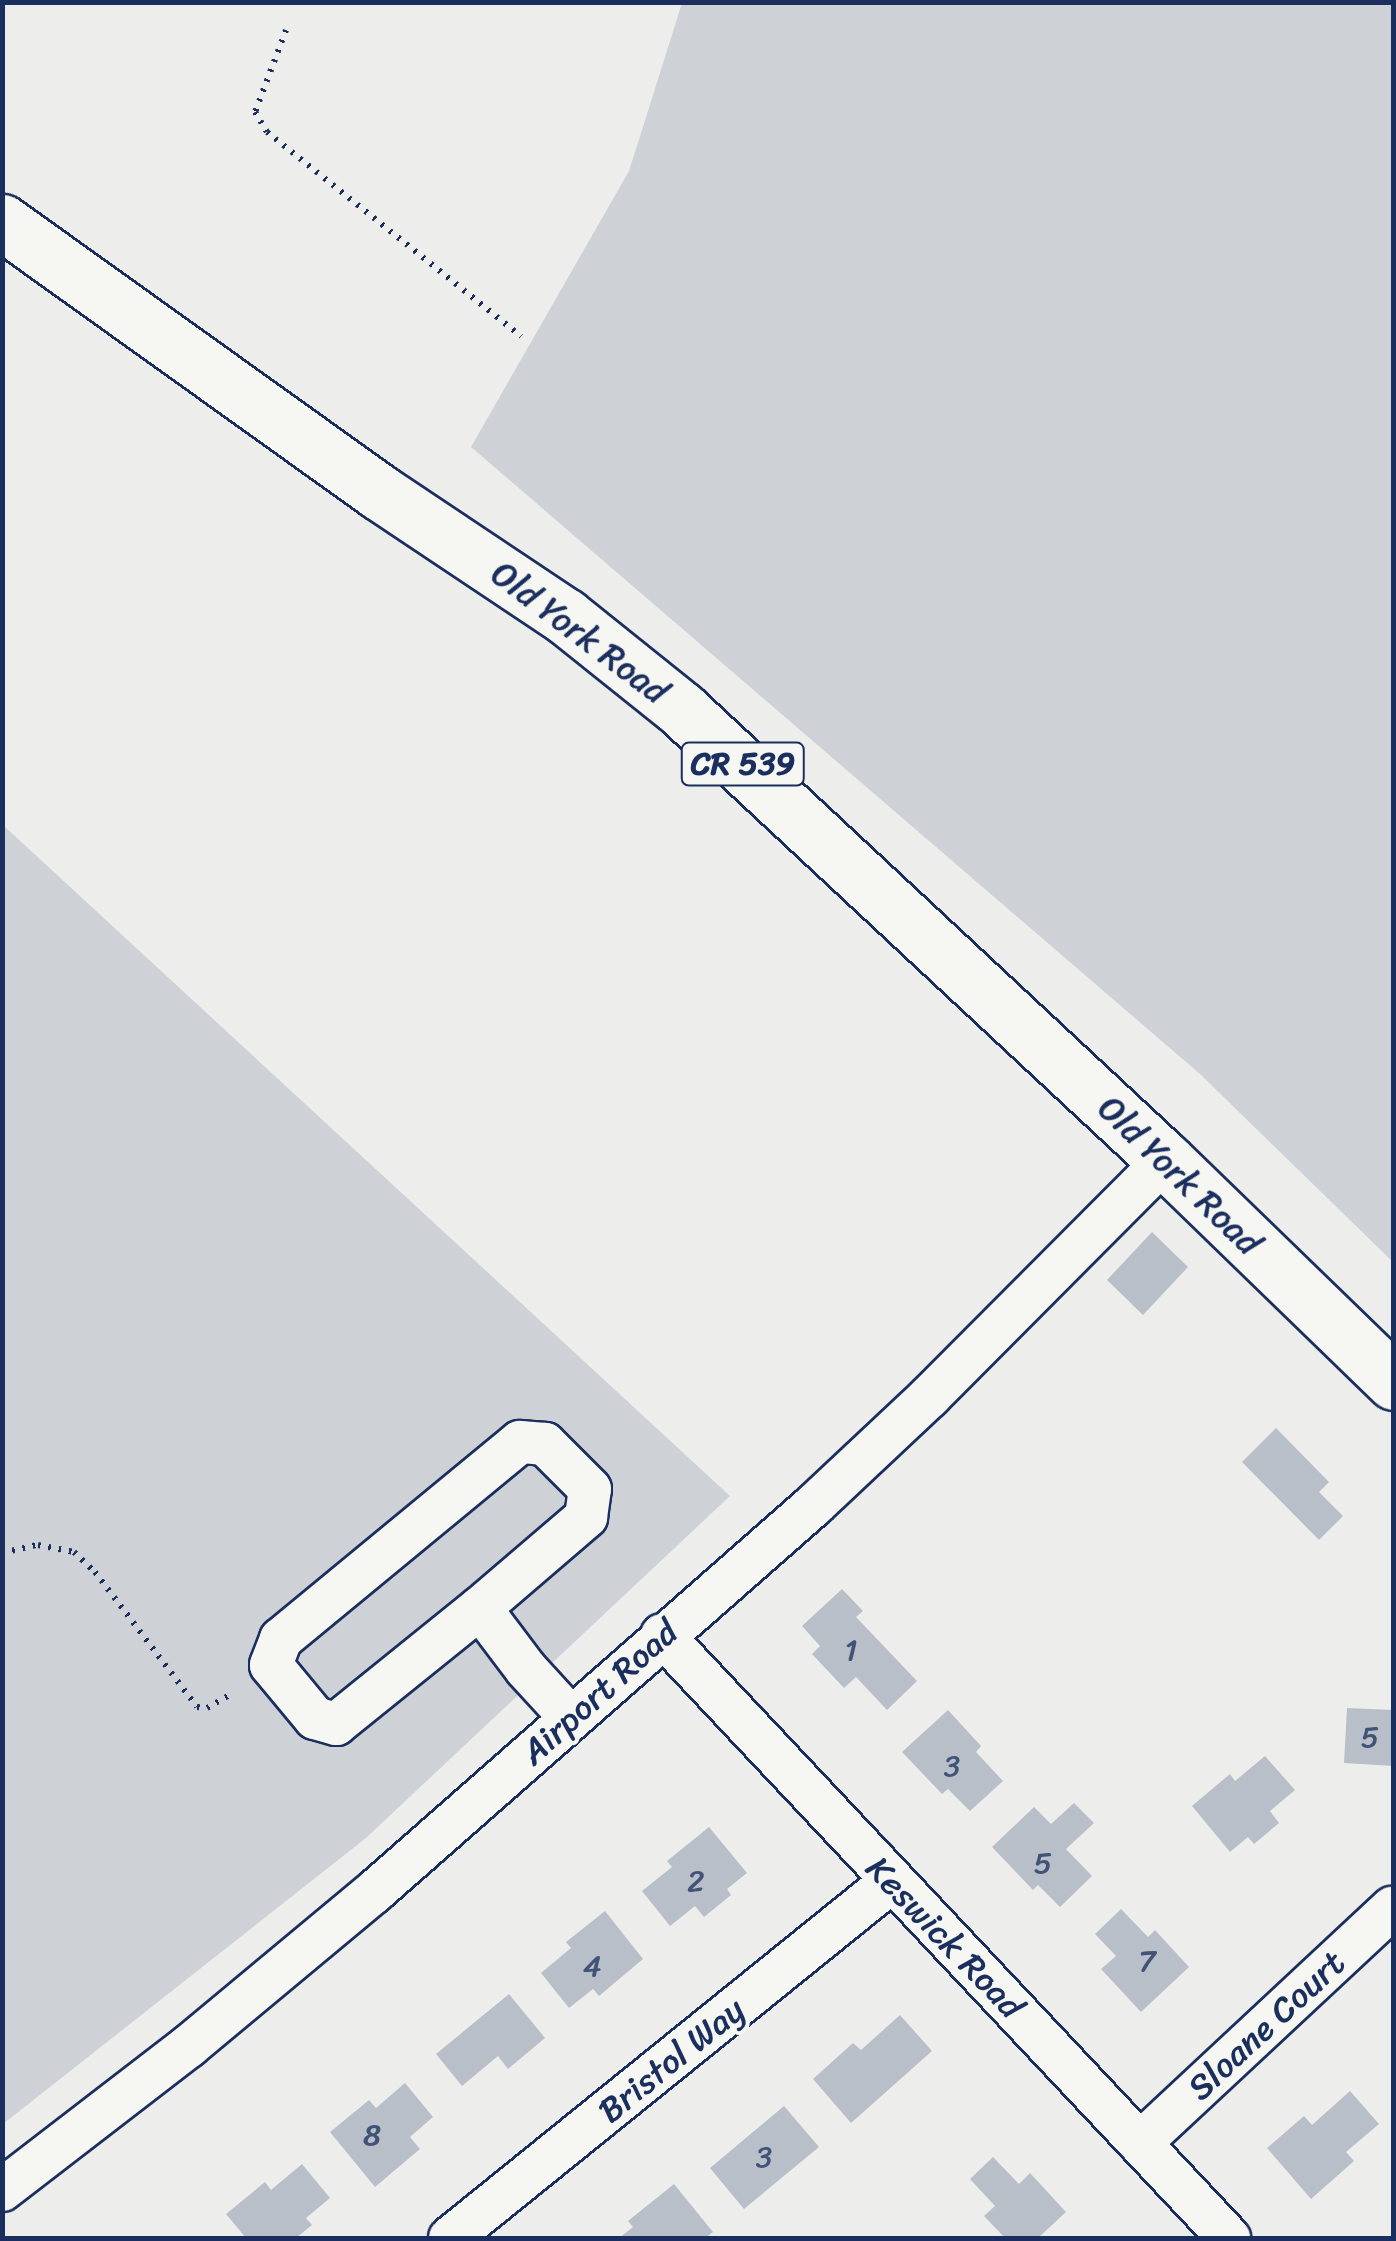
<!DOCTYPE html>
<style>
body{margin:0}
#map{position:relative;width:1396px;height:2241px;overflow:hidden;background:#edeeec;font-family:Sriracha,sans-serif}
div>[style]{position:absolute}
.green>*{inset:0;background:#ced2d7}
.building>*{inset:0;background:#b9bfc8}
.path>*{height:6px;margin-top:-3px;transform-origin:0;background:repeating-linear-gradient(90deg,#1b2f5e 0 2.5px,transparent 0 10.5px)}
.roads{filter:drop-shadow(2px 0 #1b2f5e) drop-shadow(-2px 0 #1b2f5e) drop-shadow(0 2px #1b2f5e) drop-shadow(0 -2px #1b2f5e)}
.minor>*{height:42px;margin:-21px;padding:0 21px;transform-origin:21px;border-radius:21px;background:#f6f6f2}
.major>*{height:55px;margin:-27.5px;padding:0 27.5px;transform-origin:27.5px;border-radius:27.5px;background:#f6f6f2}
span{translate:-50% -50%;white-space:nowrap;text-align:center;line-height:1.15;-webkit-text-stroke:8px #f6f6f2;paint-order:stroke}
.number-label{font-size:30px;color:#425378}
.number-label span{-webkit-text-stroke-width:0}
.shield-label span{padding:2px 8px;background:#f6f6f2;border:2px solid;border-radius:8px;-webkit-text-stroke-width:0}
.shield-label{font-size:32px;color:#1b2f5e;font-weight:700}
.street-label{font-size:35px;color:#1b2f5e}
.frame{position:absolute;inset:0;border:5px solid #1b2f5e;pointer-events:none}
</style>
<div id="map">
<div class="green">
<i style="clip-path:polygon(682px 3px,1393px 3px,1393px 1262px,1200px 1074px,471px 447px,629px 171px)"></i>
<i style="clip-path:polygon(3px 825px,730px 1496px,366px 1838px,3px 2124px)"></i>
</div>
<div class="building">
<i style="clip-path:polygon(1152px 1232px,1188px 1267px,1143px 1315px,1107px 1280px)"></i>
<i style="clip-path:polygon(1276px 1428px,1329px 1482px,1319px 1492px,1343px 1516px,1319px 1540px,1242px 1462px)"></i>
<i style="clip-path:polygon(842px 1589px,863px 1611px,856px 1617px,917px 1681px,887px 1710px,856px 1677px,844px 1688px,812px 1654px,820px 1646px,802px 1626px)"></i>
<i style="clip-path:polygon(1347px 1708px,1394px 1710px,1394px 1766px,1344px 1763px)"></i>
<i style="clip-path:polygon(948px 1710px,981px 1746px,976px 1752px,1003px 1781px,970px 1811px,948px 1789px,942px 1794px,902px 1752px)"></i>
<i style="clip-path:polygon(1265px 1756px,1295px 1790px,1270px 1811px,1279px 1823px,1254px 1844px,1248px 1837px,1230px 1852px,1192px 1806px,1230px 1774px,1235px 1781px)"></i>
<i style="clip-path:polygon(1074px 1803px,1094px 1823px,1066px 1849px,1092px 1876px,1060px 1907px,1038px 1885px,1033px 1890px,992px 1847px,1034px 1807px,1051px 1824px)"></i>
<i style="clip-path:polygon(709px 1827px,747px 1873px,727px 1889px,731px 1895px,704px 1917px,695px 1906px,670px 1926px,642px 1891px,672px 1867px,667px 1861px)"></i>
<i style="clip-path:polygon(1121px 1909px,1148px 1937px,1155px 1930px,1189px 1967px,1141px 2012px,1101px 1969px,1116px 1956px,1095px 1934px)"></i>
<i style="clip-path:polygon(605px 1911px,643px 1959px,599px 1996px,593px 1989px,569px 2008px,541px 1973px,571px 1948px,566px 1942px)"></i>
<i style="clip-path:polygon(509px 1994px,545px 2038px,508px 2069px,498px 2056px,462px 2086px,436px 2054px)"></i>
<i style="clip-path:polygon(900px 2015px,932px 2051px,851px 2123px,813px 2079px,853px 2043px,861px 2050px)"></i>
<i style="clip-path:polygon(405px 2083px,433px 2117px,410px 2137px,420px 2149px,375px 2187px,330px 2132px,369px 2100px,376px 2108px)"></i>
<i style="clip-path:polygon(1350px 2091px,1379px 2124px,1346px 2152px,1354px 2161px,1311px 2199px,1267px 2148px,1304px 2116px,1312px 2125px)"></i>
<i style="clip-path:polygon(784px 2106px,819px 2147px,744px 2209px,710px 2168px)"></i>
<i style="clip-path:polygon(993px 2157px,1019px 2184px,1030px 2173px,1066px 2212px,1038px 2238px,1005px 2238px,984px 2216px,995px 2206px,970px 2179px)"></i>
<i style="clip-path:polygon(302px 2164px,330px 2198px,306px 2218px,312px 2225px,296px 2238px,246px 2238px,226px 2214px,265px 2182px,271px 2190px)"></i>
<i style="clip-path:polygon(674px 2184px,713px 2232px,705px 2238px,619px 2238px,633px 2227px,628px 2221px)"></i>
</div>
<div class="path">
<i style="left:286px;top:30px;width:88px;rotate:110.7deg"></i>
<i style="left:255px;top:112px;width:23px;rotate:59deg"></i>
<i style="left:267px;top:132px;width:326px;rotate:38.8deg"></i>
<i style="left:2px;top:1553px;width:37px;rotate:-13deg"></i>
<i style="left:38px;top:1545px;width:37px;rotate:11deg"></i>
<i style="left:74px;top:1552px;width:29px;rotate:44deg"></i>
<i style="left:95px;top:1572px;width:169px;rotate:52.9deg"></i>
<i style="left:197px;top:1707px;width:10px;rotate:6deg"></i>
<i style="left:207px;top:1708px;width:24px;rotate:-30deg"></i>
</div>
<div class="roads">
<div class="minor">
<i style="left:480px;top:1608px;width:140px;rotate:-40.6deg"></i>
<i style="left:586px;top:1517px;width:28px;rotate:-82deg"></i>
<i style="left:590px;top:1489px;width:64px;rotate:-135deg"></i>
<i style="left:545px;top:1444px;width:25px;rotate:-175deg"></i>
<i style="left:520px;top:1442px;width:310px;rotate:140.5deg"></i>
<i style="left:281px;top:1639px;width:28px;rotate:111deg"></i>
<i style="left:271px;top:1665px;width:69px;rotate:50.3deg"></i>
<i style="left:315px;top:1718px;width:22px;rotate:16deg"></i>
<i style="left:336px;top:1724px;width:185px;rotate:-38.9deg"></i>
<i style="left:480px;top:1608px;width:76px;rotate:53deg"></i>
<i style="left:526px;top:1669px;width:65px;rotate:47.5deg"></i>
<i style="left:662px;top:1635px;width:828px;rotate:46.76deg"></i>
<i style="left:1140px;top:2143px;width:345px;rotate:-43deg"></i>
<i style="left:2px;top:2190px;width:236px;rotate:-37.6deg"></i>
<i style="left:189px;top:2046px;width:241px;rotate:-39.8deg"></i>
<i style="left:374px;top:1892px;width:586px;rotate:-41.33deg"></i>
<i style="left:814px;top:1505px;width:158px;rotate:-43.2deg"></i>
<i style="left:929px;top:1397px;width:334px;rotate:-45.1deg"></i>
<i style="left:450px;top:2238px;width:568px;rotate:-38.93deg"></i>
</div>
<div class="major">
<i style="left:2px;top:222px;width:464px;rotate:35.6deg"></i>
<i style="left:379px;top:492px;width:224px;rotate:33.7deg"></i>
<i style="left:565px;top:616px;width:149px;rotate:38.7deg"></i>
<i style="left:681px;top:709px;width:662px;rotate:42.98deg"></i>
<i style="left:1165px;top:1160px;width:319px;rotate:44.1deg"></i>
</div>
</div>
<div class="number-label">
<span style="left:851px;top:1650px">1</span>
<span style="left:1370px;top:1737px">5</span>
<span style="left:952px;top:1766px">3</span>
<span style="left:1043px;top:1863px">5</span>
<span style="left:696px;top:1881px">2</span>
<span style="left:1147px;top:1961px">7</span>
<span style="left:592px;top:1966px">4</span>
<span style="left:372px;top:2135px">8</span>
<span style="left:764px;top:2157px">3</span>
</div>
<div class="shield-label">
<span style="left:743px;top:764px">CR 539</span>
</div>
<div class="street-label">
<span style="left:580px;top:632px;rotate:37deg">Old York Road</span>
<span style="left:1180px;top:1175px;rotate:44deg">Old York Road</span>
<span style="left:599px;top:1692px;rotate:-42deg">Airport Road</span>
<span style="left:945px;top:1937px;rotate:46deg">Keswick Road</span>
<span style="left:1266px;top:2025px;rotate:-43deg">Sloane Court</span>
<span style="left:671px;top:2060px;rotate:-39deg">Bristol Way</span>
</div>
<div class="frame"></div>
</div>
